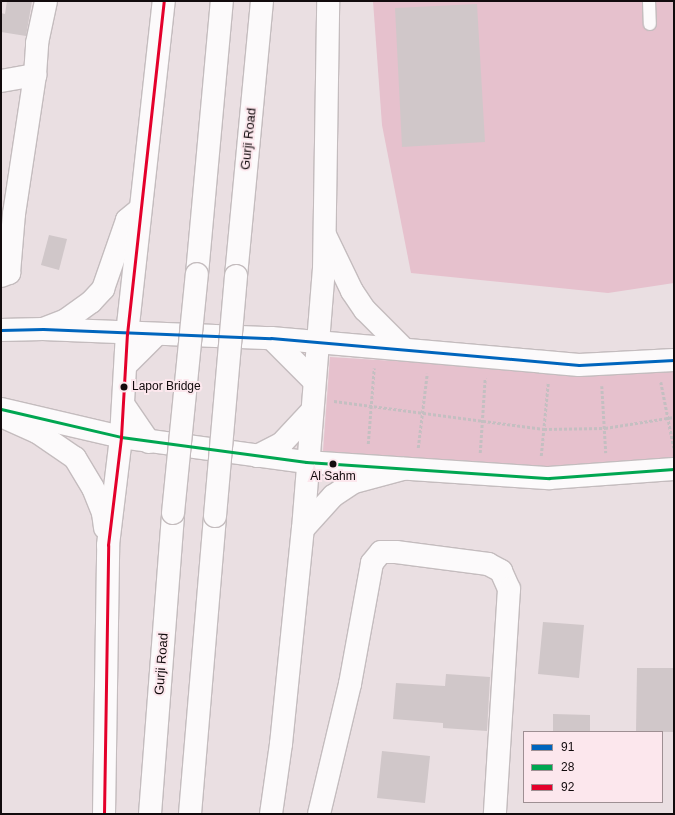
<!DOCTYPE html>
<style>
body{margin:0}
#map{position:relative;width:675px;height:815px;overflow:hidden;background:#eadfe2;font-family:Helvetica,sans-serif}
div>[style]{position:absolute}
.green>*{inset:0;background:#e6c1cd}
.building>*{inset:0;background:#d0c7c9}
.path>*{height:2.5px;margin-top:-1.25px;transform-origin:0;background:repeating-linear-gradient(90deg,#c4bfc1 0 3px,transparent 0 5px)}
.roads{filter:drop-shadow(1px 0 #c4bcbe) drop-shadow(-1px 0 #c4bcbe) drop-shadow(0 1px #c4bcbe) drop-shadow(0 -1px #c4bcbe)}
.service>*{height:12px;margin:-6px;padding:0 6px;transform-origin:6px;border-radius:6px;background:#fcfafb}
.minor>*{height:22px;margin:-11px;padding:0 11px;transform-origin:11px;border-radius:11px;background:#fcfafb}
.secondary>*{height:22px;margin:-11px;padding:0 11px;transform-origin:11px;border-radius:11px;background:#fcfafb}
.trunk>*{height:22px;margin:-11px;padding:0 11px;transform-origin:11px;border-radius:11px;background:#fcfafb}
.bridges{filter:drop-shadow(1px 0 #c4bcbe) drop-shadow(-1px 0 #c4bcbe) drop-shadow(0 1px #c4bcbe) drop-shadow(0 -1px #c4bcbe)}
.trunk-bridge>*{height:22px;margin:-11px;padding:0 11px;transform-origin:11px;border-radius:11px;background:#fcfafb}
.bus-1>*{height:3px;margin:-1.5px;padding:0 1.5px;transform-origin:1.5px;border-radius:1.5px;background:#0065bd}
.bus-2>*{height:3px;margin:-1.5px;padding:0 1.5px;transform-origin:1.5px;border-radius:1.5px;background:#00a651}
.bus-3>*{height:3px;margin:-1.5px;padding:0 1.5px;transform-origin:1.5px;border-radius:1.5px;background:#e4002b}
.dots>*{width:11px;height:11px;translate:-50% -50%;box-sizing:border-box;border:2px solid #fce7ed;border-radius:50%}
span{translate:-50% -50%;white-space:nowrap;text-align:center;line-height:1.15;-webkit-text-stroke:4px #fce7ed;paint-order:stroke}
.bus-label{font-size:12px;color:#120b0d}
.left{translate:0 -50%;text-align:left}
.street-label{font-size:13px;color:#120b0d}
.frame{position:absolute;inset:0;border:2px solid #120b0d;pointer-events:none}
.legend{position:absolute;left:523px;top:731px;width:140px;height:72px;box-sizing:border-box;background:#fce7ed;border:1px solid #9e8f93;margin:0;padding:5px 7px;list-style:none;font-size:12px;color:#120b0d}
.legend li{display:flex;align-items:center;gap:8px;height:20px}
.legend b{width:20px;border:1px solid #9e8f93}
</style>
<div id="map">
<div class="green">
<i style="clip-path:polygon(373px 1px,674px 1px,674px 283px,608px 293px,411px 273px,382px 125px)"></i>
<i style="clip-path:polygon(330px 357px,602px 374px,674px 368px,674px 465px,577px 471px,323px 451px)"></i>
</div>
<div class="building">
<i style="clip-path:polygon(7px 1px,32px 1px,26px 36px,1px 32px,1px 13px,5px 14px)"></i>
<i style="clip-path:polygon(477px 4px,485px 142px,402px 147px,395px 8px)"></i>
<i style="clip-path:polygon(49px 235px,67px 239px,59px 270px,41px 265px)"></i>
<i style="clip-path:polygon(543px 622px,584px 625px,579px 678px,538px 674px)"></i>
<i style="clip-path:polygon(637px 668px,674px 668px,674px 732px,636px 732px)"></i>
<i style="clip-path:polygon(446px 674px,490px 677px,487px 731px,443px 728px,443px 723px,393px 719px,396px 683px,445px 686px)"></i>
<i style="clip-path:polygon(553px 714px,590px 715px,590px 732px,553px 732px)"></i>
<i style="clip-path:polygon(382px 751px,430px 756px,425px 803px,377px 798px)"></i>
</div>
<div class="path">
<i style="left:661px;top:382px;width:67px;rotate:78.9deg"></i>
<i style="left:602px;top:386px;width:67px;rotate:86.6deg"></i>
<i style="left:334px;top:401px;width:212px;rotate:7.6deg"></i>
<i style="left:544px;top:429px;width:61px;rotate:-0.9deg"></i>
<i style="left:605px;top:428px;width:70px;rotate:-9.1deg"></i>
<i style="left:368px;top:444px;width:76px;rotate:-85.5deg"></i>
<i style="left:418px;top:448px;width:75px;rotate:-83.1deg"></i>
<i style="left:480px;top:453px;width:75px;rotate:-86.2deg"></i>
<i style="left:541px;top:456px;width:73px;rotate:-84.5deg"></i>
</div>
<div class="roads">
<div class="service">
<i style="left:649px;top:1px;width:23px;rotate:88deg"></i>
</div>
<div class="minor">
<i style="left:1px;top:81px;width:35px;rotate:-10deg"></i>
<i style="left:35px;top:75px;width:32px;rotate:-86deg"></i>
<i style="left:37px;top:43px;width:43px;rotate:-77.9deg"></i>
<i style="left:1px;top:276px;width:9px;rotate:-21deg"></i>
<i style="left:9px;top:273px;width:59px;rotate:-85.2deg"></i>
<i style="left:14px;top:214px;width:141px;rotate:-81.4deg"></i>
<i style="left:319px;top:814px;width:134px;rotate:-76.6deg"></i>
<i style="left:350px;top:684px;width:123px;rotate:-79.7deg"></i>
<i style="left:372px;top:563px;width:14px;rotate:-51deg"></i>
<i style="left:381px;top:552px;width:15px"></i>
<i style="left:396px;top:552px;width:93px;rotate:7.4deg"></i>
<i style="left:488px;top:564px;width:15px;rotate:28deg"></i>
<i style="left:501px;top:571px;width:20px;rotate:66deg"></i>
<i style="left:509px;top:589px;width:225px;rotate:93.6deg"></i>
</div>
<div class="secondary">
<i style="left:1px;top:330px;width:42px;rotate:-1.4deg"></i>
<i style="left:43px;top:329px;width:228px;rotate:2.3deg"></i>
<i style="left:271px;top:338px;width:309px;rotate:5deg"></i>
<i style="left:579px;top:365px;width:95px;rotate:-3deg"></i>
<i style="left:1px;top:409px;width:123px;rotate:13.1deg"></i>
<i style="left:121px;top:437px;width:187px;rotate:7.7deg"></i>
<i style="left:306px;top:462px;width:244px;rotate:3.8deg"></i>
<i style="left:549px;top:478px;width:125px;rotate:-4.1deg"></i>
</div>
<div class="trunk">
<i style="left:326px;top:237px;width:60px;rotate:64.3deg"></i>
<i style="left:352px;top:291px;width:23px;rotate:56deg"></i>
<i style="left:365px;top:310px;width:54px;rotate:45deg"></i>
<i style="left:197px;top:274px;width:274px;rotate:-84.8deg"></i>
<i style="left:236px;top:276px;width:276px;rotate:-84.6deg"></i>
<i style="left:43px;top:329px;width:25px;rotate:-21deg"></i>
<i style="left:66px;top:320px;width:31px;rotate:-36deg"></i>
<i style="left:91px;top:302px;width:18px;rotate:-47deg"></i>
<i style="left:103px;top:289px;width:73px;rotate:-70.8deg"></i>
<i style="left:127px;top:220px;width:17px;rotate:-40deg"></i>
<i style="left:271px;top:338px;width:61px;rotate:45deg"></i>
<i style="left:126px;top:365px;width:44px;rotate:-45deg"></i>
<i style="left:123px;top:404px;width:46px;rotate:55.6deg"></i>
<i style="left:1px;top:416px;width:39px;rotate:24deg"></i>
<i style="left:37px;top:432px;width:46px;rotate:34.4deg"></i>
<i style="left:75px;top:458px;width:35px;rotate:59deg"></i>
<i style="left:93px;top:488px;width:27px;rotate:68deg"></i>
<i style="left:103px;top:513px;width:15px;rotate:82deg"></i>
<i style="left:257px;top:456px;width:28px;rotate:-27deg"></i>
<i style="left:282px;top:443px;width:41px;rotate:-47deg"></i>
<i style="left:303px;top:529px;width:45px;rotate:-47.7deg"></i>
<i style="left:333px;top:496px;width:25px;rotate:-34deg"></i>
<i style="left:354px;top:482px;width:51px;rotate:-14.9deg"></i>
<i style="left:104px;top:814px;width:269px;rotate:-89.1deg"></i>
<i style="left:108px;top:545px;width:109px;rotate:-83.1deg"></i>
<i style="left:121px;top:437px;width:103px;rotate:-86.7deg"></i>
<i style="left:127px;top:334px;width:335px;rotate:-83.7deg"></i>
<i style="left:150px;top:814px;width:302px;rotate:-85.6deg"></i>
<i style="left:190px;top:814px;width:299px;rotate:-85.2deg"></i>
<i style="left:271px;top:814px;width:71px;rotate:-81.9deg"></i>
<i style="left:281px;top:744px;width:216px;rotate:-84.2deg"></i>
<i style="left:303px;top:529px;width:260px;rotate:-85.4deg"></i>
<i style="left:324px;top:270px;width:269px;rotate:-89.1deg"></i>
</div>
</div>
<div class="bridges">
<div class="trunk-bridge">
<i style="left:173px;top:513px;width:240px;rotate:-84.3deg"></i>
<i style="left:215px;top:516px;width:241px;rotate:-85deg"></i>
</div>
</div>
<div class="bus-1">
<i style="left:1px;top:330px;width:42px;rotate:-1.4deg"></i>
<i style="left:43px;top:329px;width:228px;rotate:2.3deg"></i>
<i style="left:271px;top:338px;width:309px;rotate:5deg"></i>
<i style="left:579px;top:365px;width:95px;rotate:-3deg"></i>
</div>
<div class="bus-2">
<i style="left:1px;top:409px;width:123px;rotate:13.1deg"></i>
<i style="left:121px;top:437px;width:187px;rotate:7.7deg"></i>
<i style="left:306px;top:462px;width:244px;rotate:3.8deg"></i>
<i style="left:549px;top:478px;width:125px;rotate:-4.1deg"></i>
</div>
<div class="bus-3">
<i style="left:104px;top:814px;width:269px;rotate:-89.1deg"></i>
<i style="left:108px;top:545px;width:109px;rotate:-83.1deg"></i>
<i style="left:121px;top:437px;width:103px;rotate:-86.7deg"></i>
<i style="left:127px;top:334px;width:335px;rotate:-83.7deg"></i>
</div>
<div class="dots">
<i style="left:124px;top:387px;background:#120b0d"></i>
<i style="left:333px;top:464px;background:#120b0d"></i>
</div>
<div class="bus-label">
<span class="left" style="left:132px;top:387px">Lapor Bridge</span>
<span style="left:333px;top:477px">Al Sahm</span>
</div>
<div class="street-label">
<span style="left:249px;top:139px;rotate:-84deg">Gurji Road</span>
<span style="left:162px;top:664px;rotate:-86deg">Gurji Road</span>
</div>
<div class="frame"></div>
<ul class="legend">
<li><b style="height:5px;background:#0065bd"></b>91</li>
<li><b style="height:5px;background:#00a651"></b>28</li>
<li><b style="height:5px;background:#e4002b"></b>92</li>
</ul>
</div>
